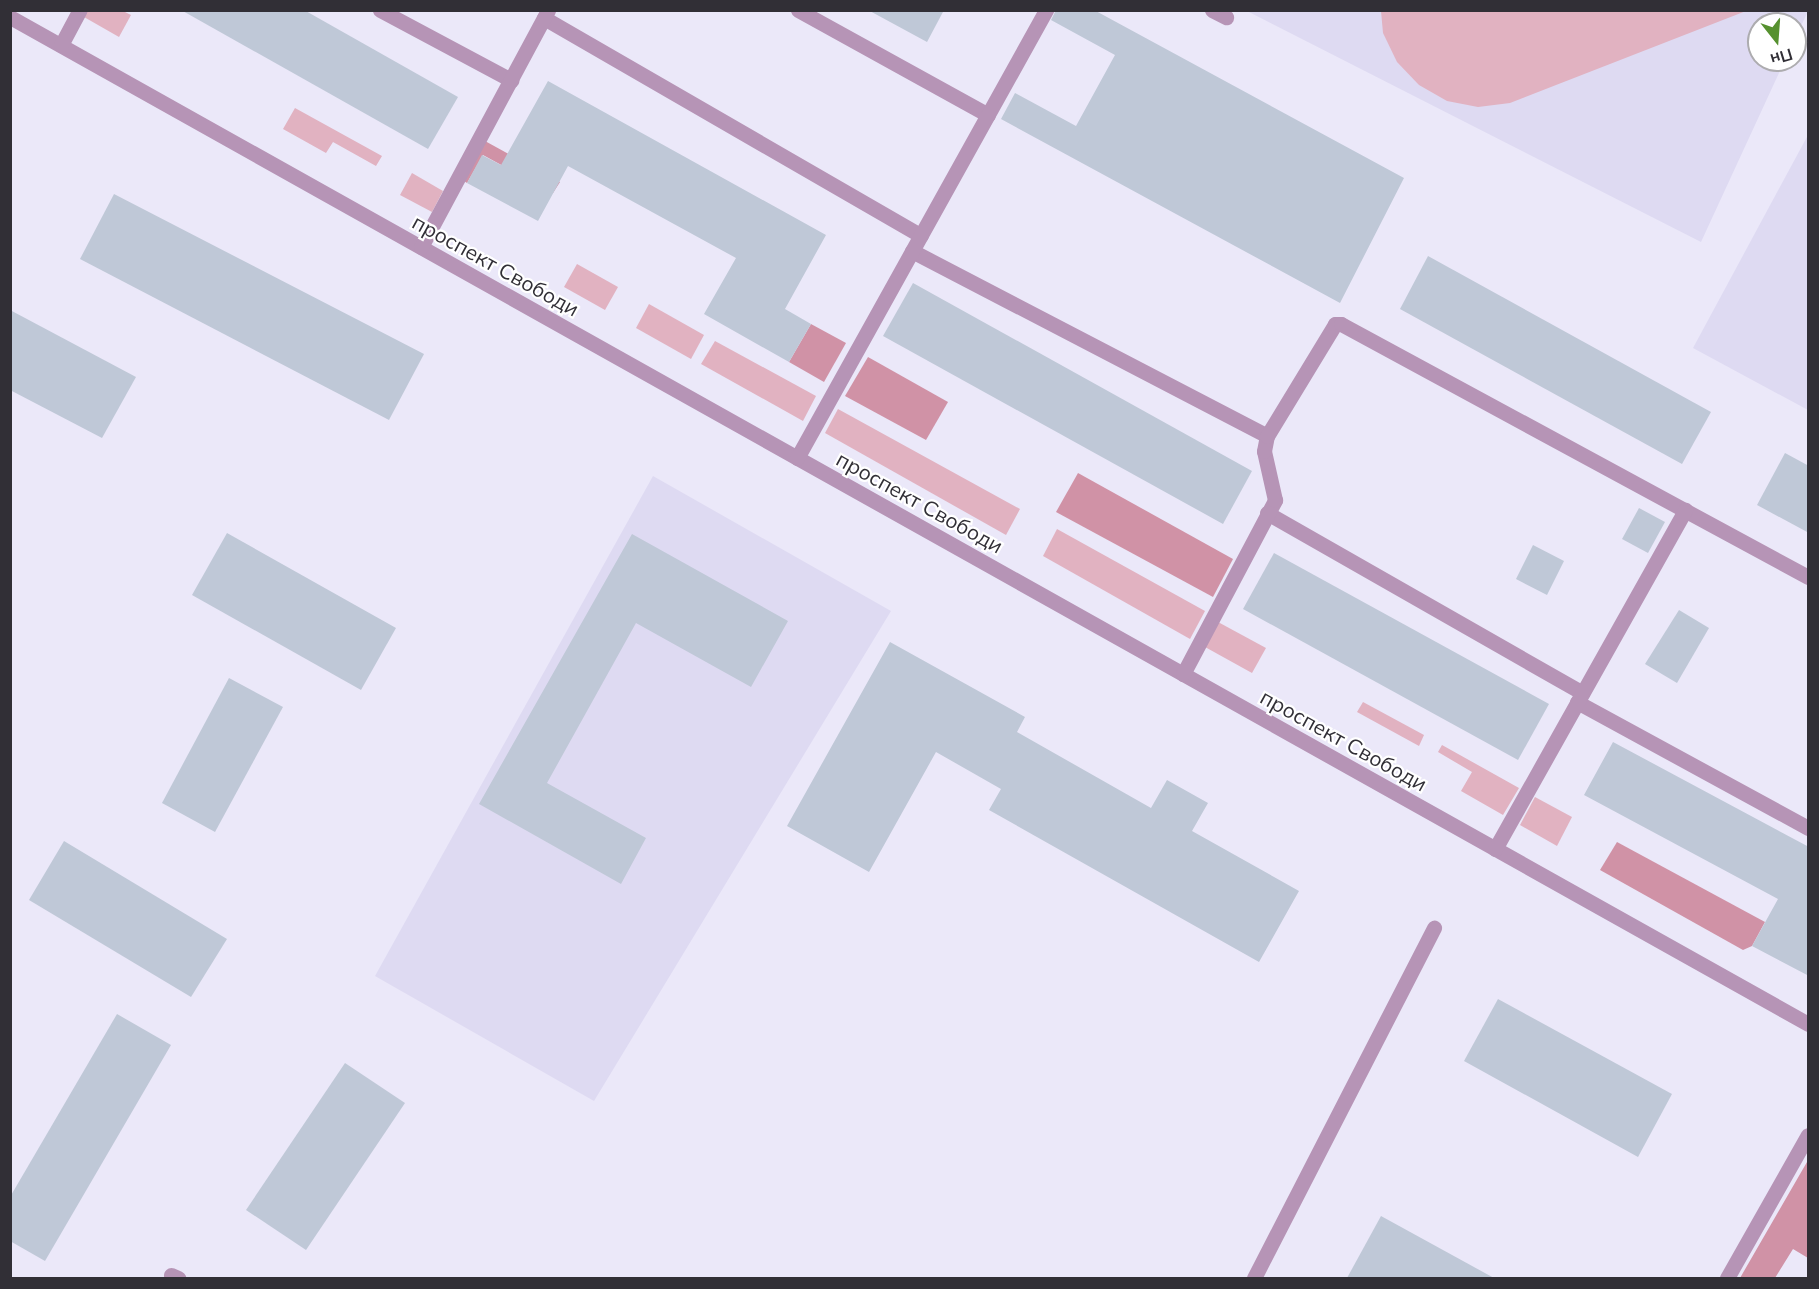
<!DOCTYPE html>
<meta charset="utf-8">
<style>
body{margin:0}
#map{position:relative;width:1819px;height:1289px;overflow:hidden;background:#ebe8f9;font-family:Mulish,sans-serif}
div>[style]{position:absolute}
.built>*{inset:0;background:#dedaf2}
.green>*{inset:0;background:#e1b2c1}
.forest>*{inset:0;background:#d092a6}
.building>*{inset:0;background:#bfc8d7}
.minor>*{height:15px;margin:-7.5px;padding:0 7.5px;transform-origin:7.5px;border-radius:7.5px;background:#b694b6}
span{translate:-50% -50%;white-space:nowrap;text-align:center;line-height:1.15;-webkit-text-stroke:4.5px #fff;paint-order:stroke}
.street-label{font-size:21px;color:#312f36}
.frame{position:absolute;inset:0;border:12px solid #312f36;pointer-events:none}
.north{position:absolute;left:1747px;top:12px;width:60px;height:60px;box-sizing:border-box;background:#fff;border:2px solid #adacaf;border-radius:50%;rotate:163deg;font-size:16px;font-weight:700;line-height:24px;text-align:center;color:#312f36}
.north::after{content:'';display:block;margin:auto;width:21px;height:27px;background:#56912f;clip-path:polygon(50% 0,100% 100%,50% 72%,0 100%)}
</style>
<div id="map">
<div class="built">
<i style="clip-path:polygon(1247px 11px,1808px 11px,1795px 39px,1795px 24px,1759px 24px,1759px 60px,1785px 60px,1701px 242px)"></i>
<i style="clip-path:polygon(1808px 135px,1808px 410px,1693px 348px)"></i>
<i style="clip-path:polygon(653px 476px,891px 611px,594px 1101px,375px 976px)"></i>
</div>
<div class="green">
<i style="clip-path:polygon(88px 10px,123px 11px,131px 15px,119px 37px,84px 17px)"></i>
<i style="clip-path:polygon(1381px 11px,1381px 10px,1746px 11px,1510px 103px,1478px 107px,1447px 101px,1419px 85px,1397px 62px,1383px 33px)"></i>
<i style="clip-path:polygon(295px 108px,382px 156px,376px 166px,333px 142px,326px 153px,283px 129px)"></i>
<i style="clip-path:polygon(412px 173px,443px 191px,432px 212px,400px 195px)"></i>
<i style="clip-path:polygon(577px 264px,618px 287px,605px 310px,564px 287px)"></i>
<i style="clip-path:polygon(649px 304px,704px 335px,691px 359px,636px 328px)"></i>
<i style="clip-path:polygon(715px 341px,816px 396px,803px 421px,701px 364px)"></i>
<i style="clip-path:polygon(838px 409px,1020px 509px,1006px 535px,825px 433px)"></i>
<i style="clip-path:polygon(1057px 529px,1205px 611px,1190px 639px,1043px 556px)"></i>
<i style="clip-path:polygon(1218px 622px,1266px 648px,1252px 673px,1205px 647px)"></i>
<i style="clip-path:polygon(1363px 702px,1424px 735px,1419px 746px,1357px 712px)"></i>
<i style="clip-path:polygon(1442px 745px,1519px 788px,1503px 815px,1461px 791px,1472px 772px,1438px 752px)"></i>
<i style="clip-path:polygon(1535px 797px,1572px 817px,1557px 846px,1520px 825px)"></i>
</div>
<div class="forest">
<i style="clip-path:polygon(485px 141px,560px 182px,553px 193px,483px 155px,467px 183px,464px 181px)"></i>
<i style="clip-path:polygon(811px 324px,846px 343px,824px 382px,789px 362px)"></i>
<i style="clip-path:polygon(868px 357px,948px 402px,926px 440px,845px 396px)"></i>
<i style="clip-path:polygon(1078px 473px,1233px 559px,1213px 597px,1056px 512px)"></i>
<i style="clip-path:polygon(1617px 842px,1765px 922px,1752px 946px,1743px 950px,1600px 870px)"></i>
<i style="clip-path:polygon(1807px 1162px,1808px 1258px,1793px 1249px,1775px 1278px,1740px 1278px)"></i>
</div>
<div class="building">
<i style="clip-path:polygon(181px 10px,304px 10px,458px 97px,428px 149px)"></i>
<i style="clip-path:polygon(868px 10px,944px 10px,927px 42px)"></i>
<i style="clip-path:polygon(1056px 10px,1094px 10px,1404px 178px,1340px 303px,1001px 119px,1015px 93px,1076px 126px,1115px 55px,1051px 20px)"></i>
<i style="clip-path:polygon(548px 81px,826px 235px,785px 309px,811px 324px,789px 362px,704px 314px,736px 258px,568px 166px,538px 221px,467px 183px,482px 155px,501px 165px)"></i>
<i style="clip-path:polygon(114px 194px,424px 354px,389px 420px,80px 259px)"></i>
<i style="clip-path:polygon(1428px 256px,1711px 412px,1682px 464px,1400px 309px)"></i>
<i style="clip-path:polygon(913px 283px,1252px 471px,1223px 524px,883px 336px)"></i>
<i style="clip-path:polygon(10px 310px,136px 377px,102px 438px,10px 390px)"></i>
<i style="clip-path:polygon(1785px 453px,1809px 466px,1809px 533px,1757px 505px)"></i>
<i style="clip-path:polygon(1639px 508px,1665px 522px,1648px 553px,1622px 539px)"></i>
<i style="clip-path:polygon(227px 533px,396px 628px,361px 690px,192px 595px)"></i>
<i style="clip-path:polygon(632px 534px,788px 621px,751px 687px,636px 623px,547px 783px,646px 838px,621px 884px,479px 804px)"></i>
<i style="clip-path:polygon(1533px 545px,1564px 561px,1547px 595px,1516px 579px)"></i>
<i style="clip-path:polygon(1274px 553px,1549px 704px,1518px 760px,1243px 609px)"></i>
<i style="clip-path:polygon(1679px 610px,1709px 628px,1677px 683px,1645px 664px)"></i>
<i style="clip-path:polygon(890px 642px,1025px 717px,1017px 732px,1151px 808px,1167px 780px,1208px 803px,1192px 831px,1299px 891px,1259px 962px,989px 810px,1001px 789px,936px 752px,869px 872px,787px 826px)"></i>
<i style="clip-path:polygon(229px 678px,283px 707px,215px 832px,162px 803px)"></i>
<i style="clip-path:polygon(1613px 742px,1809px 847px,1809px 976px,1752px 946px,1778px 899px,1584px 795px)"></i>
<i style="clip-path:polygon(64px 841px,227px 939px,191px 997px,29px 900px)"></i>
<i style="clip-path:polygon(1498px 999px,1672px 1094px,1638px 1157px,1464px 1061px)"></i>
<i style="clip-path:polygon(117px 1014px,171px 1045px,45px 1261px,10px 1241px,10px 1197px)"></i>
<i style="clip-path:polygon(345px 1063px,405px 1103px,306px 1250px,246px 1210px)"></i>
<i style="clip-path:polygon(1381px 1216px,1494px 1278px,1347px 1278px)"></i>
</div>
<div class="minor">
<i style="left:380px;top:10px;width:149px;rotate:28.1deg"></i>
<i style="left:798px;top:10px;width:217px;rotate:28.9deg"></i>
<i style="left:1212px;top:10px;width:16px;rotate:27deg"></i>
<i style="left:10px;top:17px;width:2061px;rotate:29.25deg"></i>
<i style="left:544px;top:18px;width:435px;rotate:30deg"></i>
<i style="left:61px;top:45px;width:40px;rotate:-62deg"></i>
<i style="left:421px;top:247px;width:269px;rotate:-61.8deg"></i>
<i style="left:912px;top:251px;width:400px;rotate:27.5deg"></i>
<i style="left:797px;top:458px;width:513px;rotate:-60.93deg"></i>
<i style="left:1267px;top:513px;width:363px;rotate:29.7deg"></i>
<i style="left:1183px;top:674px;width:197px;rotate:-62.1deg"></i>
<i style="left:1275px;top:500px;width:50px;rotate:-102.7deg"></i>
<i style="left:1264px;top:451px;width:15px;rotate:-79deg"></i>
<i style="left:1267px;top:436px;width:131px;rotate:-58.7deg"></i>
<i style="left:1335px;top:324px;width:6px"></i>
<i style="left:1341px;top:324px;width:531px;rotate:28.45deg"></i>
<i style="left:1577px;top:702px;width:263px;rotate:28.6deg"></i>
<i style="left:1495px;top:849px;width:389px;rotate:-60.7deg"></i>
<i style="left:171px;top:1275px;width:8px;rotate:23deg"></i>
<i style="left:1254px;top:1278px;width:394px;rotate:-62.8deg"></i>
<i style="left:1727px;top:1278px;width:164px;rotate:-60.5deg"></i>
</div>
<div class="street-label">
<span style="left:496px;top:265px;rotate:29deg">проспект Свободи</span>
<span style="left:920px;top:502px;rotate:29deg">проспект Свободи</span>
<span style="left:1344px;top:740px;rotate:29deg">проспект Свободи</span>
</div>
<div class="frame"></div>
<div class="north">Пн</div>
</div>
